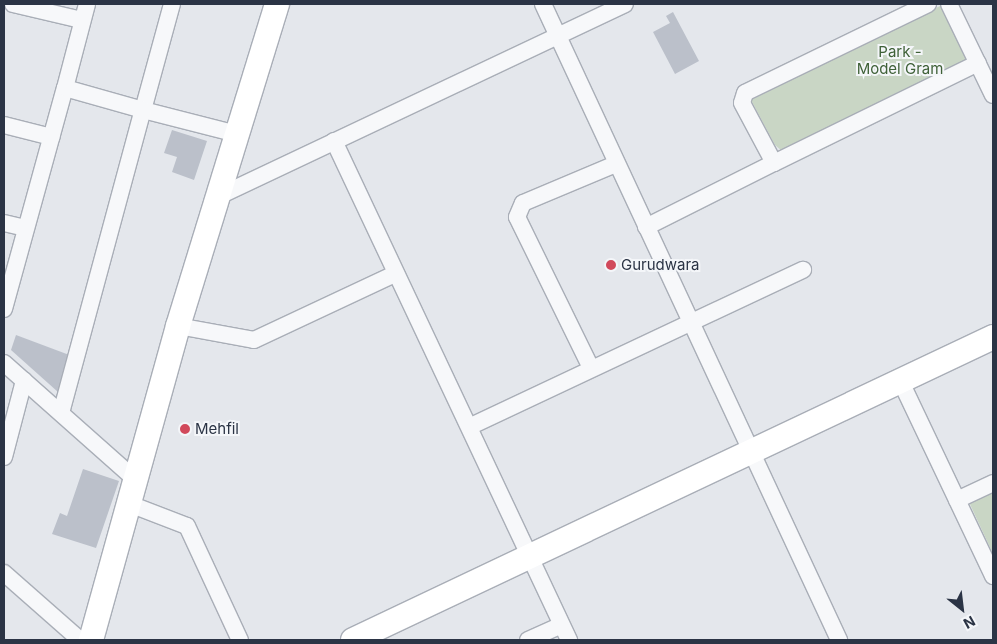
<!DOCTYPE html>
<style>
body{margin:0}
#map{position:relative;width:997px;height:644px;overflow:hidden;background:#e4e7ec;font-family:Inter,sans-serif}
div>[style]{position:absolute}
.green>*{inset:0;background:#c9d6c5}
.building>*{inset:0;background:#bbc0ca}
.roads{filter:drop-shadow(1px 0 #a9aeb7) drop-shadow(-1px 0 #a9aeb7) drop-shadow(0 1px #a9aeb7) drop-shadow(0 -1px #a9aeb7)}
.street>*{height:16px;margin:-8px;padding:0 8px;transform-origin:8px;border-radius:8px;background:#f7f8fa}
.secondary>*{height:24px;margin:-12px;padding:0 12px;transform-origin:12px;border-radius:12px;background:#fff}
.dots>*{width:14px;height:14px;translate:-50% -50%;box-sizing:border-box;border:2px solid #f4f6f9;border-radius:50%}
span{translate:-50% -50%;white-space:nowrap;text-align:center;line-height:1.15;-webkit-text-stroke:4px #f4f6f9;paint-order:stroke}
.park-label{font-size:15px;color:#3f6138}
.poi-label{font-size:15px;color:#2b3445}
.left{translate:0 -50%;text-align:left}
.frame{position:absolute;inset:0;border:5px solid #2b3445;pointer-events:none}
.north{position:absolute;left:937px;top:584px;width:50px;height:50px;-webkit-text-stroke:4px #f4f6f9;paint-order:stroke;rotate:151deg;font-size:14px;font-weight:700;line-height:20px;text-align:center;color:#2b3445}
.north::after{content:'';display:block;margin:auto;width:18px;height:22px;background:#2b3445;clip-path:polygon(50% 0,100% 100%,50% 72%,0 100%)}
</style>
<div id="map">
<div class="green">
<i style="clip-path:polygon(944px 4px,972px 59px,782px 151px,775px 145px,751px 100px)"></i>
<i style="clip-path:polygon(993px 490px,993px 554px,969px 502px)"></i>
</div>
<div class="building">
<i style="clip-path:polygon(673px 12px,699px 61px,675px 74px,653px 32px,670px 23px,666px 16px)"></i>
<i style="clip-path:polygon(172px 130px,207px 141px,194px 180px,172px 172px,177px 157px,164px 153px)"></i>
<i style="clip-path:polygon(16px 335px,72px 356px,58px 392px,11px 350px)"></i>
<i style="clip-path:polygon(83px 469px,119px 481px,96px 548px,52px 534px,60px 513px,67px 516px)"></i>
</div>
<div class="roads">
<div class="street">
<i style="left:13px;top:4px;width:71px;rotate:13.1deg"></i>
<i style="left:172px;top:4px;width:110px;rotate:105.3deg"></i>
<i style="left:143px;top:110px;width:97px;rotate:14.3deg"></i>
<i style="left:543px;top:4px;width:702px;rotate:65.04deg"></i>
<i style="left:928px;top:4px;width:203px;rotate:154.1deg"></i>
<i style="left:745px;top:93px;width:10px;rotate:107deg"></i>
<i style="left:742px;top:103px;width:68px;rotate:61.9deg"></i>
<i style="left:774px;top:163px;width:227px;rotate:-26.1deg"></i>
<i style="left:949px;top:4px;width:101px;rotate:64.2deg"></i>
<i style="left:4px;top:125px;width:49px;rotate:14.3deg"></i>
<i style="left:334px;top:141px;width:552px;rotate:64.78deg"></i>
<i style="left:217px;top:197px;width:451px;rotate:-25.3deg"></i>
<i style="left:4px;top:223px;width:22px;rotate:13deg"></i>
<i style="left:646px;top:227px;width:143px;rotate:-26.6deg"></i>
<i style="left:4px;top:309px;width:229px;rotate:-74.6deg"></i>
<i style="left:178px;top:326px;width:77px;rotate:10.4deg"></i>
<i style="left:254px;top:340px;width:156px;rotate:-25.1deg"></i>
<i style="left:4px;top:363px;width:176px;rotate:41.6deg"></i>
<i style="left:591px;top:368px;width:168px;rotate:-116.1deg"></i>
<i style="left:517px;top:217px;width:15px;rotate:-67deg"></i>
<i style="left:523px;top:203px;width:101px;rotate:-22.8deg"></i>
<i style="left:901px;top:382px;width:215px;rotate:64.6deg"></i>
<i style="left:61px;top:413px;width:314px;rotate:-74.9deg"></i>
<i style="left:143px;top:110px;width:81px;rotate:-164.2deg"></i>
<i style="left:65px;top:88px;width:87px;rotate:-75.3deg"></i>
<i style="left:471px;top:426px;width:367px;rotate:-25.2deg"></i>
<i style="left:4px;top:457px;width:79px;rotate:-75.3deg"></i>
<i style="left:957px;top:500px;width:40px;rotate:-25deg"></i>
<i style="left:127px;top:503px;width:64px;rotate:21deg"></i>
<i style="left:187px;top:526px;width:126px;rotate:65.1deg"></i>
<i style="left:4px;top:573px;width:101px;rotate:41.4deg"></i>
<i style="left:528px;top:640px;width:36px;rotate:-24deg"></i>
</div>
<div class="secondary">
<i style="left:91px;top:640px;width:326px;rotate:-74.5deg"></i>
<i style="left:178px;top:326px;width:337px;rotate:-72.9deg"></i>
<i style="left:353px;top:640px;width:708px;rotate:-25.33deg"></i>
</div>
</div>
<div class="dots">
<i style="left:611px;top:265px;background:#d1495b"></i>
<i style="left:185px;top:429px;background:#d1495b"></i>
</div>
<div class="park-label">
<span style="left:900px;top:60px">Park -<br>Model Gram</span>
</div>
<div class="poi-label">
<span class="left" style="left:621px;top:265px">Gurudwara</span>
<span class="left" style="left:195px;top:429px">Mehfil</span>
</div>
<div class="frame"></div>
<div class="north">N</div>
</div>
